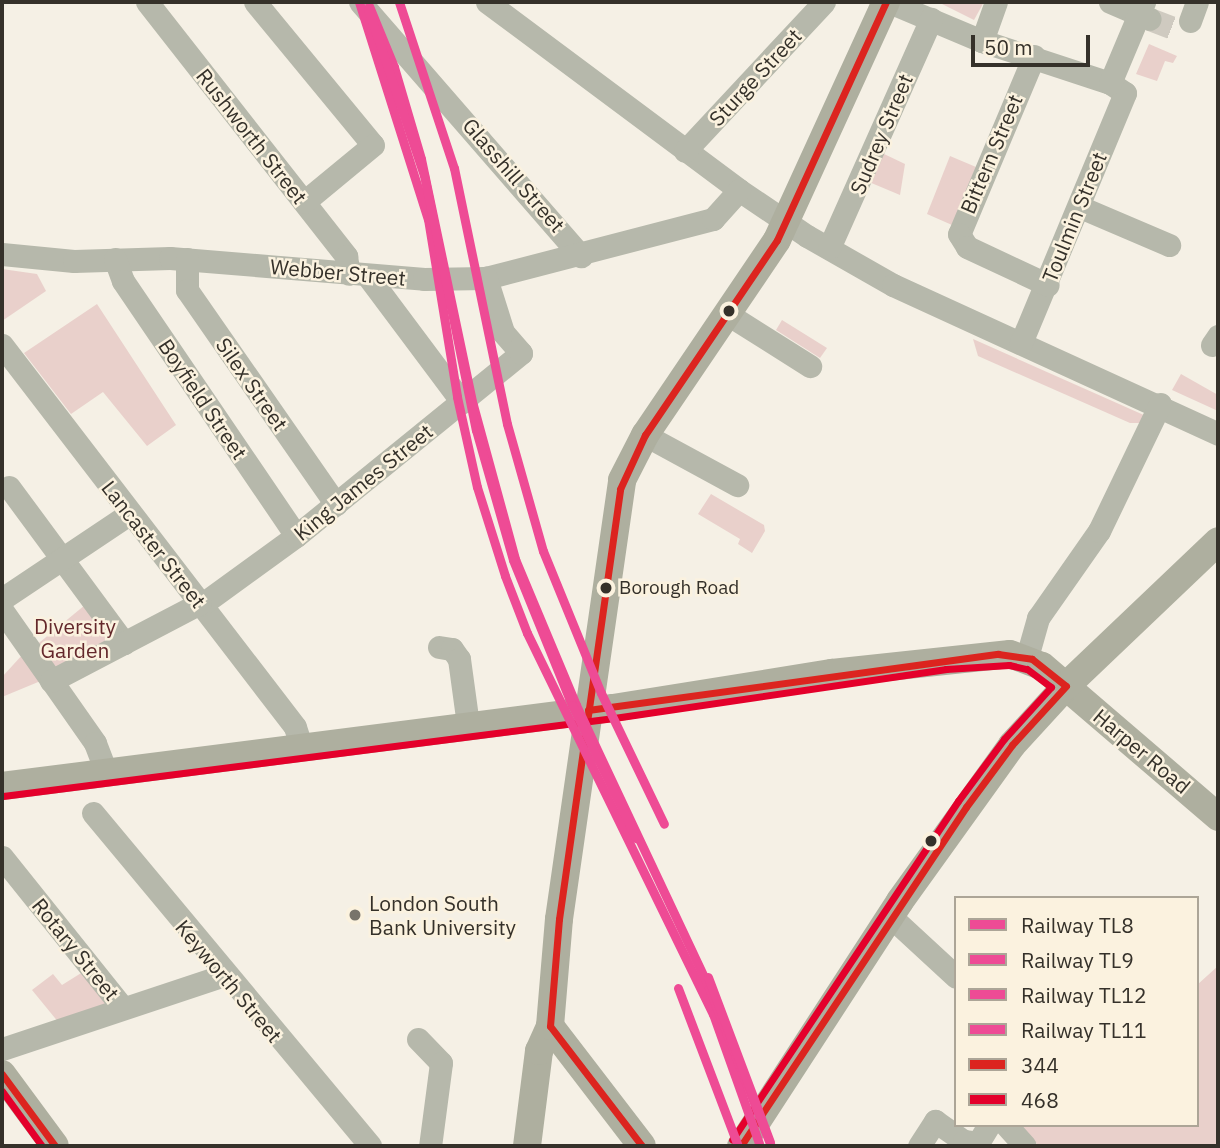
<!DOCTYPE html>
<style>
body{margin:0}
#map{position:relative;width:1220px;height:1148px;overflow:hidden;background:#f5f0e5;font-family:"IBM Plex Sans",sans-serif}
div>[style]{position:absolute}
.green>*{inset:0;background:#e9d0cb}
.minor-tunnel>*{height:23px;margin-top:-11.5px;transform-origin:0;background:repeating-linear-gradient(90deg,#cfcac0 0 23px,transparent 0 34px)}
.minor>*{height:23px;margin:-11.5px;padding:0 11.5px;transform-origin:11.5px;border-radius:11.5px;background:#b6b8ab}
.major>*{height:28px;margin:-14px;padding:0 14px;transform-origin:14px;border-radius:14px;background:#aeaf9f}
.bus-1>*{height:7px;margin:-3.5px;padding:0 3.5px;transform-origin:3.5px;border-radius:3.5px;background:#dc241f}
.bus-2>*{height:7px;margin:-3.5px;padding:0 3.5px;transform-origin:3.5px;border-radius:3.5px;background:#e4002b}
.rail-1>*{height:9px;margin:-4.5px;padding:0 4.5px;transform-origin:4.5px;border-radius:4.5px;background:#ee4b95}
.rail-2>*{height:9px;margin:-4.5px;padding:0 4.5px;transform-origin:4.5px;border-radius:4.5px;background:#ee4b95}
.rail-3>*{height:9px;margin:-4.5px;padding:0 4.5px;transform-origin:4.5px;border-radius:4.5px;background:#ee4b95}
.rail-4>*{height:9px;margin:-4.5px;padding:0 4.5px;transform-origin:4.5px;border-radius:4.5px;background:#ee4b95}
.dots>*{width:19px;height:19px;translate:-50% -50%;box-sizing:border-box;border:4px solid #fbf2df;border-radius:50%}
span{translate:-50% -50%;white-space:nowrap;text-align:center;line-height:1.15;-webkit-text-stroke:5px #fbf2df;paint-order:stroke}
.bus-label{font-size:19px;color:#35312a}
.left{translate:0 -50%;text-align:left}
.street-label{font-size:21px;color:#35312a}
.park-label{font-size:21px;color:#64282b}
.poi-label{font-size:21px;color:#35312a}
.frame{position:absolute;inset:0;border:4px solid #35312a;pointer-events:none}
.legend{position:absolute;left:954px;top:896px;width:245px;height:231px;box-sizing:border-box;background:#fbf2df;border:2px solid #aca597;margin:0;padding:9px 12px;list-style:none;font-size:21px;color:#35312a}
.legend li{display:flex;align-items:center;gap:14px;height:35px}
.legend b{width:35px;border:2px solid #aca597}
.scale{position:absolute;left:971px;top:35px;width:119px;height:32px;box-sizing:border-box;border:4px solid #35312a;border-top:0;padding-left:9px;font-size:21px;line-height:24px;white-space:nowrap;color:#35312a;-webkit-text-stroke:5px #fbf2df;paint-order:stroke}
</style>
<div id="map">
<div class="green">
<i style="clip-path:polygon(938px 2px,984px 2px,974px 20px)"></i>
<i style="clip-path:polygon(1149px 44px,1177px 56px,1173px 63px,1165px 61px,1157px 81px,1136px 74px)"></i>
<i style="clip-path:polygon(882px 153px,905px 164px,900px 195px,869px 182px)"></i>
<i style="clip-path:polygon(950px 156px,976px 167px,952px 225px,927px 214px)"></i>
<i style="clip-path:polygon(2px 269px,37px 274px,46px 291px,2px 321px)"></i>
<i style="clip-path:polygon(97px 304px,176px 425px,147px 446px,103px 392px,71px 414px,24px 353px)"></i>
<i style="clip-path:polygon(782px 320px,827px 348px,820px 358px,776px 330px)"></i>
<i style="clip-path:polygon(973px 339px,1146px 416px,1141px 423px,1130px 423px,978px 356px)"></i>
<i style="clip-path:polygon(1181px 374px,1218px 395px,1218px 411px,1172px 390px)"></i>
<i style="clip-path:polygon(711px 494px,764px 525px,765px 531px,752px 553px,738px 544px,740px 539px,698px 514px)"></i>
<i style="clip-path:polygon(85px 605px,113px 644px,53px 674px,34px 647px)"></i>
<i style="clip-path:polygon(24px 653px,43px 680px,2px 697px,2px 677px)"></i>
<i style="clip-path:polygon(1218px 966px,1218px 1146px,1039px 1146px,1019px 1125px,1197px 1125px,1197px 985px)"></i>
<i style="clip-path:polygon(86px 970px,112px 1001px,59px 1023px,32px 990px,53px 974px,62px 985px)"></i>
</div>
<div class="minor-tunnel">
<i style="left:1150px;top:19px;width:28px;rotate:21deg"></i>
</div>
<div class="minor">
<i style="left:147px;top:2px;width:323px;rotate:51.9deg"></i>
<i style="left:346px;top:256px;width:18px;rotate:81deg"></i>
<i style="left:255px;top:2px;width:185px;rotate:50.5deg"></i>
<i style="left:373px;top:145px;width:89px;rotate:140.4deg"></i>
<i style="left:360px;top:2px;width:337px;rotate:49deg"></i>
<i style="left:487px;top:2px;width:314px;rotate:36.7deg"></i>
<i style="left:739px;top:190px;width:82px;rotate:34.1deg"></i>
<i style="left:807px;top:236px;width:99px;rotate:29.7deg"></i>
<i style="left:893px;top:285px;width:358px;rotate:24.6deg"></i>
<i style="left:889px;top:2px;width:101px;rotate:22.8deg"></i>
<i style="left:982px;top:41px;width:135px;rotate:18.2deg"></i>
<i style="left:1110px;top:83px;width:18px;rotate:34deg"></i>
<i style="left:1125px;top:93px;width:271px;rotate:112.6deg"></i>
<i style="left:1110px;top:2px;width:43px;rotate:23deg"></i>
<i style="left:1190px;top:21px;width:20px;rotate:-70deg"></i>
<i style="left:982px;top:41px;width:41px;rotate:-70.3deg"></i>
<i style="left:1034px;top:56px;width:193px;rotate:112.8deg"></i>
<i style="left:959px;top:234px;width:15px;rotate:58deg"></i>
<i style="left:967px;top:247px;width:89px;rotate:25.1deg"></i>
<i style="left:1110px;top:83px;width:88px;rotate:-67.2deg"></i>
<i style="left:685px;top:151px;width:204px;rotate:-47deg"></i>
<i style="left:1080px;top:207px;width:97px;rotate:23.1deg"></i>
<i style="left:829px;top:248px;width:251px;rotate:-66deg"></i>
<i style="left:2px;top:254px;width:72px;rotate:5.6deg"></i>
<i style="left:74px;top:261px;width:96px;rotate:-1.8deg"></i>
<i style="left:170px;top:258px;width:255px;rotate:4.7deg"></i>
<i style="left:424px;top:279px;width:62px;rotate:-0.9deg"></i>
<i style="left:486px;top:278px;width:235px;rotate:-14.6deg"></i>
<i style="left:713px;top:219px;width:39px;rotate:-48deg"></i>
<i style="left:115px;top:259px;width:23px;rotate:70deg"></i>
<i style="left:123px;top:281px;width:308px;rotate:55.8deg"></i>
<i style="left:187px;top:259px;width:31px;rotate:90deg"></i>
<i style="left:187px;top:290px;width:261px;rotate:55.2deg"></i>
<i style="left:367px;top:275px;width:159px;rotate:53.2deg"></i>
<i style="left:729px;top:315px;width:96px;rotate:32.2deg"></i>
<i style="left:2px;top:345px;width:481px;rotate:52.5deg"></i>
<i style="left:295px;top:727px;width:20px;rotate:72deg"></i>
<i style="left:1212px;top:345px;width:11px;rotate:-56deg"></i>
<i style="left:645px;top:435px;width:105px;rotate:28.5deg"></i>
<i style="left:9px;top:487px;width:194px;rotate:53.6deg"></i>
<i style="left:2px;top:599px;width:153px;rotate:-33.8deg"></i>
<i style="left:201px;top:605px;width:117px;rotate:-36deg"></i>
<i style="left:296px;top:536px;width:290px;rotate:-39.1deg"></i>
<i style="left:521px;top:353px;width:28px;rotate:-131deg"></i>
<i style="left:503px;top:332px;width:57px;rotate:-107.5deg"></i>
<i style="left:2px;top:610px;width:162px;rotate:55deg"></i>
<i style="left:95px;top:743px;width:31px;rotate:69deg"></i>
<i style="left:439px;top:647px;width:13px;rotate:9deg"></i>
<i style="left:452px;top:649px;width:12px;rotate:55deg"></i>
<i style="left:459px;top:659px;width:67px;rotate:82.2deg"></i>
<i style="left:1027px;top:657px;width:41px;rotate:-74.2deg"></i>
<i style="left:1038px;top:618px;width:106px;rotate:-55deg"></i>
<i style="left:1099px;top:531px;width:141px;rotate:-64.3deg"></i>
<i style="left:51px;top:681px;width:168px;rotate:-27.6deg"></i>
<i style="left:93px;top:813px;width:433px;rotate:50.2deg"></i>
<i style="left:2px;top:857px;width:193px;rotate:51.3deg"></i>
<i style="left:890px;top:916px;width:90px;rotate:42.7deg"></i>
<i style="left:418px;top:1039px;width:33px;rotate:46deg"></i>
<i style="left:441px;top:1063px;width:84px;rotate:97.5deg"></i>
<i style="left:2px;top:1049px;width:234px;rotate:-18.4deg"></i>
<i style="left:1006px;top:1125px;width:28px;rotate:48deg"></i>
<i style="left:919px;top:1146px;width:30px;rotate:-57deg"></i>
<i style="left:935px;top:1121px;width:35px;rotate:35deg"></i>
<i style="left:964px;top:1141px;width:14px;rotate:8deg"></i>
<i style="left:978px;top:1143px;width:21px;rotate:-59deg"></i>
</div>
<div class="major">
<i style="left:2px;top:786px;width:616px;rotate:-7.28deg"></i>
<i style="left:613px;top:708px;width:222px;rotate:-9.1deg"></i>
<i style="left:832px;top:673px;width:179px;rotate:-6.1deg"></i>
<i style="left:1010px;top:654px;width:34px;rotate:21deg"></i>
<i style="left:1042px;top:666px;width:232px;rotate:40.6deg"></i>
<i style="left:550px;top:1026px;width:151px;rotate:52.5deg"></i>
<i style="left:2px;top:1074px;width:89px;rotate:53.6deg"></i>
<i style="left:527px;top:1146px;width:96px;rotate:-82.8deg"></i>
<i style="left:539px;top:1051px;width:27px;rotate:-66deg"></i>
<i style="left:550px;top:1026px;width:107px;rotate:-85.2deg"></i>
<i style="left:559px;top:919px;width:443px;rotate:-81.8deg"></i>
<i style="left:622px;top:480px;width:51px;rotate:-62.9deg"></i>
<i style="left:645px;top:435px;width:235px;rotate:-55.9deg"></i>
<i style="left:777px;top:240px;width:262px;rotate:-65.4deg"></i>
<i style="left:741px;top:1146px;width:292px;rotate:-57deg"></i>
<i style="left:900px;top:901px;width:192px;rotate:-54.3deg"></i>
<i style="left:1012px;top:745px;width:80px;rotate:-47.5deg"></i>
<i style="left:1066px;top:686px;width:210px;rotate:-43.6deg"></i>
</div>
<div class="bus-1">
<i style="left:588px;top:710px;width:414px;rotate:-7.8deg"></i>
<i style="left:998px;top:654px;width:34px;rotate:8deg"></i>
<i style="left:1032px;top:659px;width:43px;rotate:38.5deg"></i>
<i style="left:1066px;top:686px;width:80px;rotate:132.5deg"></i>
<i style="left:1012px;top:745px;width:77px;rotate:126.6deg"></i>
<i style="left:966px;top:807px;width:407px;rotate:123.6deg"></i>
<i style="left:2px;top:1074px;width:89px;rotate:53.6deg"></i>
<i style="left:642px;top:1146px;width:151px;rotate:-127.5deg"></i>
<i style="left:550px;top:1026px;width:107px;rotate:-85.2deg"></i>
<i style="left:559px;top:919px;width:434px;rotate:-81.9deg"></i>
<i style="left:620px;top:489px;width:60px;rotate:-65.2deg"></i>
<i style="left:645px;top:435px;width:235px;rotate:-55.9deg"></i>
<i style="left:777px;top:240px;width:262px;rotate:-65.4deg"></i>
</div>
<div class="bus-2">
<i style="left:3px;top:796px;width:616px;rotate:-7.28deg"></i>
<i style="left:614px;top:718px;width:336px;rotate:-8.4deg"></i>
<i style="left:946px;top:669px;width:63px;rotate:-3.6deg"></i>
<i style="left:1009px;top:665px;width:18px;rotate:13deg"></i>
<i style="left:1027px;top:669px;width:30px;rotate:37deg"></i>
<i style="left:1051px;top:687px;width:70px;rotate:132.1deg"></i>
<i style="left:1004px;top:739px;width:77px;rotate:126.6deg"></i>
<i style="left:958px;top:801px;width:407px;rotate:123.7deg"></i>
<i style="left:2px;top:1091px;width:68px;rotate:54deg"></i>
</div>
<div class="rail-1">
<i style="left:359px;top:2px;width:228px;rotate:72.4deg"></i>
<i style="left:428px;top:219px;width:180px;rotate:80.7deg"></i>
<i style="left:457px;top:397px;width:92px;rotate:77.5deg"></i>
<i style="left:477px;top:487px;width:93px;rotate:72.5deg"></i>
<i style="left:505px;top:576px;width:61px;rotate:68.9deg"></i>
<i style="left:527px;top:633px;width:424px;rotate:64deg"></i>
<i style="left:713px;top:1014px;width:140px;rotate:70.4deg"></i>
</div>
<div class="rail-2">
<i style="left:369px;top:6px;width:66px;rotate:67.7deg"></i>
<i style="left:394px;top:67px;width:96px;rotate:73.6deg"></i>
<i style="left:421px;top:159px;width:251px;rotate:78.1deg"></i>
<i style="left:473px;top:405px;width:160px;rotate:74.7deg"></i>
<i style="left:515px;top:559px;width:158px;rotate:67.3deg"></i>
<i style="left:576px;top:705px;width:313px;rotate:64.8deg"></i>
<i style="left:709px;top:988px;width:170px;rotate:68.6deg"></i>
</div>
<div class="rail-3">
<i style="left:399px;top:2px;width:175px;rotate:71.7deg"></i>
<i style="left:454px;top:168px;width:261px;rotate:78.3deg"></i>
<i style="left:507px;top:424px;width:132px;rotate:74.2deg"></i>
<i style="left:543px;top:551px;width:153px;rotate:67.8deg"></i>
<i style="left:601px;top:693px;width:145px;rotate:64.3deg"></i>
<i style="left:708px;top:977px;width:176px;rotate:69.4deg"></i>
</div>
<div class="rail-4">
<i style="left:368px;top:9px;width:175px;rotate:71.4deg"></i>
<i style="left:424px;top:175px;width:260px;rotate:78.5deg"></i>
<i style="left:476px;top:430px;width:135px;rotate:74.1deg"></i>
<i style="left:513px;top:560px;width:157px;rotate:67.9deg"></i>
<i style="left:572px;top:705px;width:148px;rotate:64.3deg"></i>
<i style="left:678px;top:988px;width:169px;rotate:69.2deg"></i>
</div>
<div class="dots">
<i style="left:729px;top:311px;background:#35312a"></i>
<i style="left:606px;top:588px;background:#35312a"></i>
<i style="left:931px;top:841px;background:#35312a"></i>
<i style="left:355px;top:915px;background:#78746b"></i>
</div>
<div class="bus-label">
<span class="left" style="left:619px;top:588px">Borough Road</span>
</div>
<div class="street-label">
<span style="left:755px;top:77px;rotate:-47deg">Sturge Street</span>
<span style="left:881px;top:134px;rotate:-67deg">Sudrey Street</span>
<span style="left:252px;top:136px;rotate:52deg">Rushworth Street</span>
<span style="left:991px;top:154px;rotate:-67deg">Bittern Street</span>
<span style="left:514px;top:175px;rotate:49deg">Glasshill Street</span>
<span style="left:1074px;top:217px;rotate:-68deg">Toulmin Street</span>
<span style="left:338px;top:272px;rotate:5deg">Webber Street</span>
<span style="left:252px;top:384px;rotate:55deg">Silex Street</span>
<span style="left:203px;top:399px;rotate:56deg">Boyfield Street</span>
<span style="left:363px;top:482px;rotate:-39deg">King James Street</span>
<span style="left:154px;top:544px;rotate:52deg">Lancaster Street</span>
<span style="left:1142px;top:751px;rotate:40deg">Harper Road</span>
<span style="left:76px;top:949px;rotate:51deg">Rotary Street</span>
<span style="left:229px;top:981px;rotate:50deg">Keyworth Street</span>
</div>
<div class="park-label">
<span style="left:75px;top:638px">Diversity<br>Garden</span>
</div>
<div class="poi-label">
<span class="left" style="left:369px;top:915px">London South<br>Bank University</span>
</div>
<div class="frame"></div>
<ul class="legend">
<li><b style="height:9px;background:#ee4b95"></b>Railway TL8</li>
<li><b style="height:9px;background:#ee4b95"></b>Railway TL9</li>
<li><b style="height:9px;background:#ee4b95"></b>Railway TL12</li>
<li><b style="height:9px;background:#ee4b95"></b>Railway TL11</li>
<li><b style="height:9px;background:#dc241f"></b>344</li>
<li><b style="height:9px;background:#e4002b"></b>468</li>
</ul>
<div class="scale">50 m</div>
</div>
